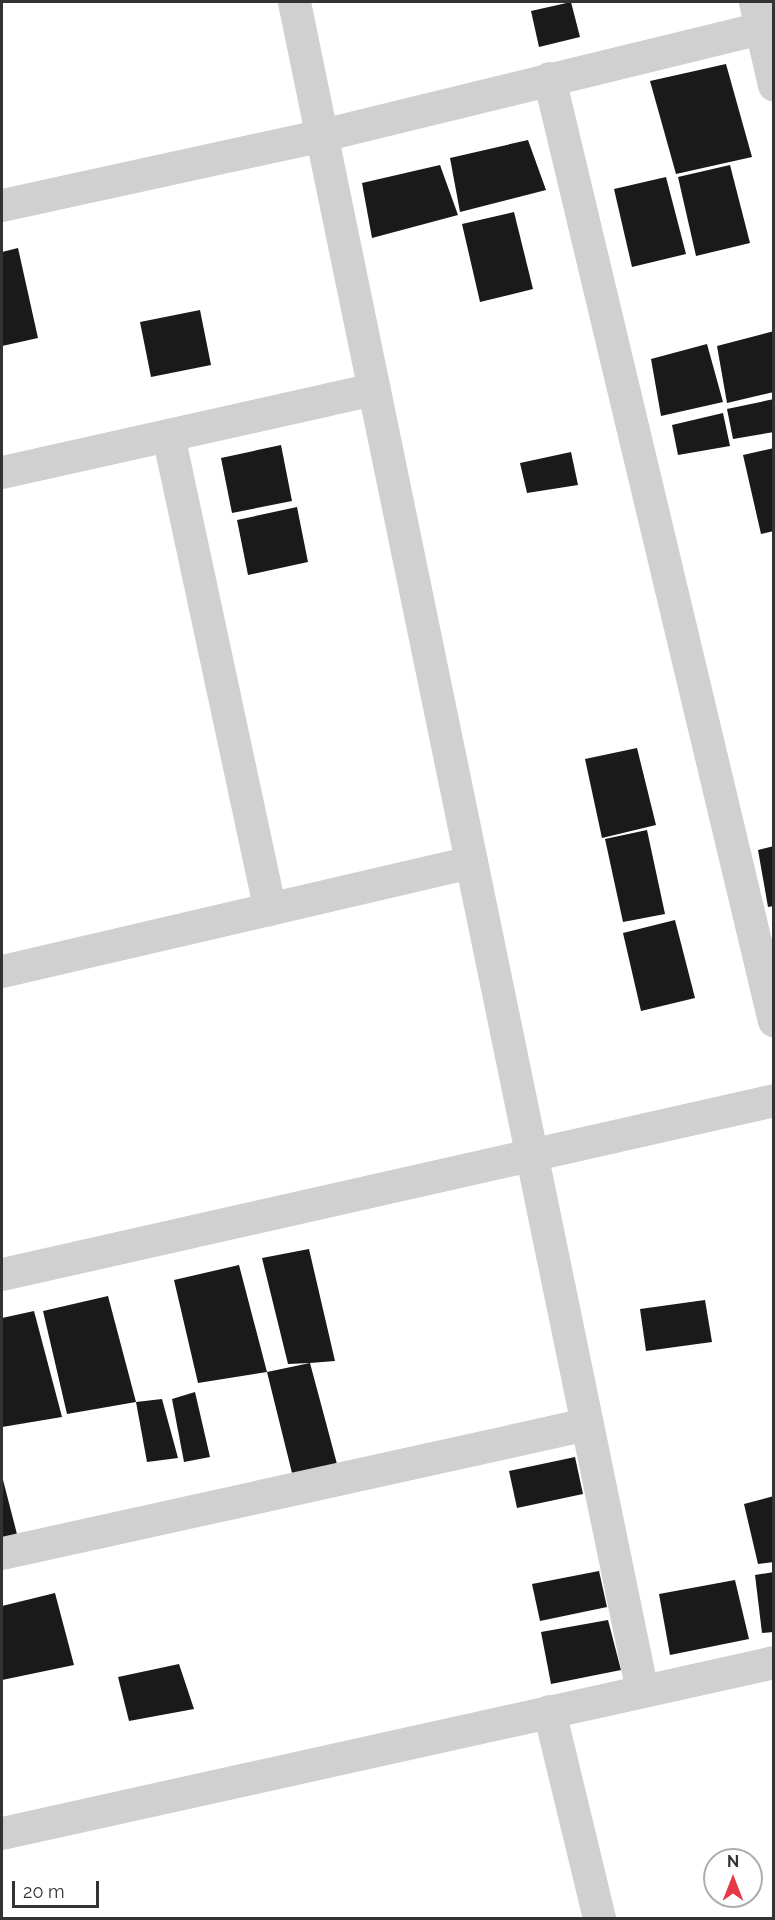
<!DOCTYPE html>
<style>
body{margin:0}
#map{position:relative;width:775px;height:1920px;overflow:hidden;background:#fff;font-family:Raleway,sans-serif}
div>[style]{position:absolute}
.building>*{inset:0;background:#1a1a1a}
.minor>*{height:33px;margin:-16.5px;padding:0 16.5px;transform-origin:16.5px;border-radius:16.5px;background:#d0d0d0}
span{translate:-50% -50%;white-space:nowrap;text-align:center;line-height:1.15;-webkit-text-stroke:6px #fff;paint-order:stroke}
.frame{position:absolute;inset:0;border:3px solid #333;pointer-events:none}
.north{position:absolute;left:703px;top:1848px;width:60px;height:60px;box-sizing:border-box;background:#fff;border:2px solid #adadad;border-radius:50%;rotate:0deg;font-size:16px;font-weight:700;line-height:24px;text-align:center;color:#333}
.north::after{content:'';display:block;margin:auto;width:21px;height:27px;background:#e63946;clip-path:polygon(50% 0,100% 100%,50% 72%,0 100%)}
.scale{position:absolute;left:12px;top:1881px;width:87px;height:27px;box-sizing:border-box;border:3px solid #333;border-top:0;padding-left:8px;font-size:18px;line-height:21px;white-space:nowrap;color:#333;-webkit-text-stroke:4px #fff;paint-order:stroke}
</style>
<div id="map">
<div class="building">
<i style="clip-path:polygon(571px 2px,580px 37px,539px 47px,531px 11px)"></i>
<i style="clip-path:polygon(726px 64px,752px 157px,676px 174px,650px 81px)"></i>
<i style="clip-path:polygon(528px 140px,546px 190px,460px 212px,450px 158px)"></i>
<i style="clip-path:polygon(440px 165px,458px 215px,372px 238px,362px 183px)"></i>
<i style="clip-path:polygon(730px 165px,750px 243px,696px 256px,678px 177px)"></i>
<i style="clip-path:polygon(666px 177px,686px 254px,632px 267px,614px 189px)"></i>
<i style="clip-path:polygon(514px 212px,533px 289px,480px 302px,462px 224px)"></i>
<i style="clip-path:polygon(18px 248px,38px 338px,2px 346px,2px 252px)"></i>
<i style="clip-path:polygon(200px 310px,211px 365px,151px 377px,140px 322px)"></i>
<i style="clip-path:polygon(774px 331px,774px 392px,727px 403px,717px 346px)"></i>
<i style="clip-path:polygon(707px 344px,723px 402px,661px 416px,651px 359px)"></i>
<i style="clip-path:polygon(774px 399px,774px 432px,733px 439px,727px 409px)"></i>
<i style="clip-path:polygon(723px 413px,730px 446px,678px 455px,672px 425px)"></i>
<i style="clip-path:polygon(281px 445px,292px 501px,232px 513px,221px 458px)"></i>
<i style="clip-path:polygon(774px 448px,774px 531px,761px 534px,743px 455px)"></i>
<i style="clip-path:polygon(571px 452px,578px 485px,527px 493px,520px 463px)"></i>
<i style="clip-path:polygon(297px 507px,308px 562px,248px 575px,237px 520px)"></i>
<i style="clip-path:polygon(637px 748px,656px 825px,602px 838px,585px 759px)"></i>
<i style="clip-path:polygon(647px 830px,665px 914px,623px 922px,605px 839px)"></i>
<i style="clip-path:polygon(774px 846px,774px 906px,768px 907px,758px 850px)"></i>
<i style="clip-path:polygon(675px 920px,695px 998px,641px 1011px,623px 933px)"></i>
<i style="clip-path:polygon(309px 1249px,335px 1361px,310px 1363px,337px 1464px,293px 1477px,267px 1372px,198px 1383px,174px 1280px,239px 1265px,267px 1372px,310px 1363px,288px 1364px,262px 1258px)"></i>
<i style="clip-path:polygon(108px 1296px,136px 1402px,67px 1414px,43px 1311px)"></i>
<i style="clip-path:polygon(705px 1300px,712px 1342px,646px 1351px,640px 1309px)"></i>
<i style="clip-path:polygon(34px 1311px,62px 1417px,2px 1427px,2px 1318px)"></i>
<i style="clip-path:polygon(195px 1392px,210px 1457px,184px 1462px,172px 1399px)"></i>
<i style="clip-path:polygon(162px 1399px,178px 1458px,147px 1462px,136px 1402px)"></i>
<i style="clip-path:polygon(575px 1457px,583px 1494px,517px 1508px,509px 1471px)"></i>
<i style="clip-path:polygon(2px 1476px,18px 1538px,2px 1540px)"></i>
<i style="clip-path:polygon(774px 1496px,774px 1562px,758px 1564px,744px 1504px)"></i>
<i style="clip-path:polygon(599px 1571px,607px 1607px,540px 1621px,532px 1584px)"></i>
<i style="clip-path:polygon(774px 1572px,774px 1632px,762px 1633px,755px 1575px)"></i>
<i style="clip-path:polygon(735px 1580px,749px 1639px,670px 1655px,659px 1594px)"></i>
<i style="clip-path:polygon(55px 1593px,74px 1665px,2px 1680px,2px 1606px)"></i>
<i style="clip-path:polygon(608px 1620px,621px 1670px,551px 1684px,541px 1632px)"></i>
<i style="clip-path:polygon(179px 1664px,194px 1709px,129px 1721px,118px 1677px)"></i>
</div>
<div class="minor">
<i style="left:294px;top:2px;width:1724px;rotate:78.36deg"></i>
<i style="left:755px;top:2px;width:85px;rotate:77.1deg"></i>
<i style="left:549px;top:78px;width:969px;rotate:76.58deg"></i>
<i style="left:2px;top:205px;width:328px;rotate:-12.3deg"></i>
<i style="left:322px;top:135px;width:452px;rotate:-13.7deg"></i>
<i style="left:168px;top:435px;width:485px;rotate:77.9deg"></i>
<i style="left:2px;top:472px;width:381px;rotate:-12.6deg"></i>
<i style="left:2px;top:971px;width:481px;rotate:-13.1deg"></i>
<i style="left:2px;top:1274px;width:791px;rotate:-12.7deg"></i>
<i style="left:2px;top:1553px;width:599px;rotate:-12.44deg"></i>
<i style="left:549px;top:1711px;width:213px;rotate:76.4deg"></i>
<i style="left:2px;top:1833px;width:791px;rotate:-12.49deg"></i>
</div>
<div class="frame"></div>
<div class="north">N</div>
<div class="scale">20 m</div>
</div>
